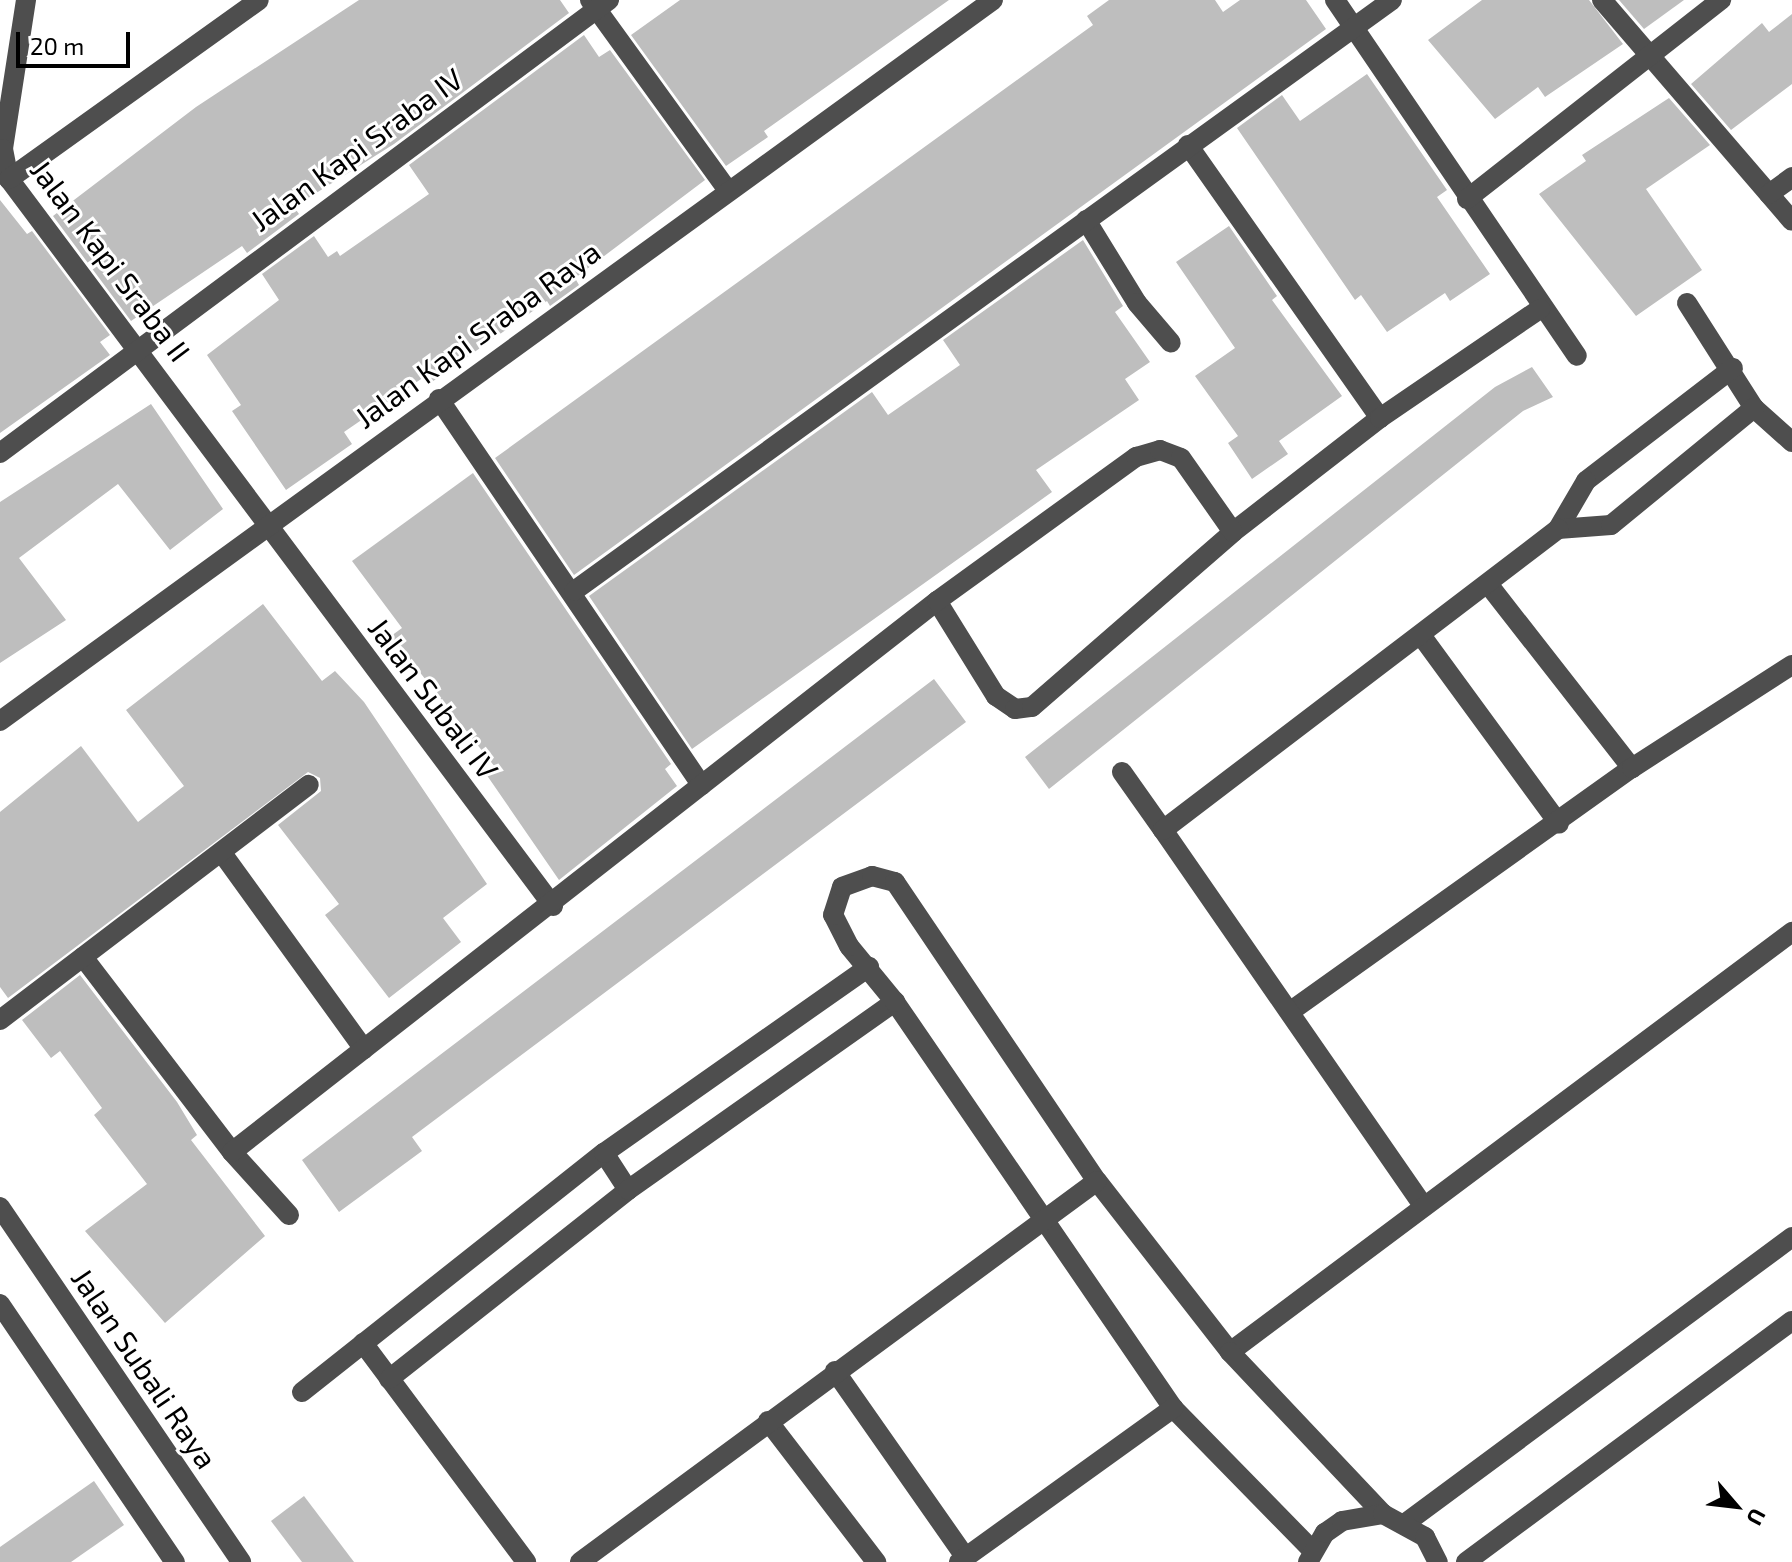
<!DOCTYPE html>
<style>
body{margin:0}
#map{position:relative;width:1792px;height:1562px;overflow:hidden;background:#fff;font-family:"Exo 2",sans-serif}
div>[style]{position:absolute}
.building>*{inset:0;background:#bebebe}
.minor>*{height:20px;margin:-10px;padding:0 10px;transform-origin:10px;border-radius:10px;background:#4e4e4e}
span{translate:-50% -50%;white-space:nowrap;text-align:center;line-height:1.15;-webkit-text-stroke:6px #fff;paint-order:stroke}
.street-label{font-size:30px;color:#000}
.north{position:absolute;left:1696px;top:1466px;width:80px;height:80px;-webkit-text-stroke:6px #fff;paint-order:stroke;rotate:118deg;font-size:22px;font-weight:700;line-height:32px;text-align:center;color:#000}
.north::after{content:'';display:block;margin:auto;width:28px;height:36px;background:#000;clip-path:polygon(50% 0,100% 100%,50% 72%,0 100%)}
.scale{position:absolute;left:16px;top:32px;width:114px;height:36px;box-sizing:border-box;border:4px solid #000;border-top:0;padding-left:10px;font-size:24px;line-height:28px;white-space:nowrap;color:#000;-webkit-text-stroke:6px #fff;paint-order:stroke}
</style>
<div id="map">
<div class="building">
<i style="clip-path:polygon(359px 0,560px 0,569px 13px,394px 144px,294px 207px,299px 214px,247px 253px,242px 246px,131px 321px,53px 216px,196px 107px)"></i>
<i style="clip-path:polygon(680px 0,949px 0,764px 131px,768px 137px,726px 166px,631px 35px)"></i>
<i style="clip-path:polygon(1109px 0,1215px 0,1223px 12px,1240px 0,1306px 0,1326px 29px,574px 575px,495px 458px,1093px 25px,1087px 16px)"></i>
<i style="clip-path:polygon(1482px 0,1589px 0,1623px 44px,1545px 97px,1538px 87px,1495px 119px,1428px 40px)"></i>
<i style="clip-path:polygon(1619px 0,1684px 0,1644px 29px)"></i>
<i style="clip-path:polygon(1792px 14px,1792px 84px,1731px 130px,1691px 84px,1762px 23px,1769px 32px)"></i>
<i style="clip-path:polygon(584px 35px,599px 57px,610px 50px,705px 180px,575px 278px,579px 285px,550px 306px,547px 301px,429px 384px,424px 377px,344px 432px,352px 444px,286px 490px,232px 411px,241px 405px,207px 355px,279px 300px,262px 274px,314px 236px,328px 257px,337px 251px,340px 256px,429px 194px,409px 165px)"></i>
<i style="clip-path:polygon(1367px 74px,1447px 190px,1437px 197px,1490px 274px,1450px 301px,1445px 293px,1387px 332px,1361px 295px,1355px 300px,1237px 128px,1282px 95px,1300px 121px)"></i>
<i style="clip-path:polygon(1669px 98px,1710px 145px,1646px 189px,1702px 270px,1636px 316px,1539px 194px,1586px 161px,1582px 155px)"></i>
<i style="clip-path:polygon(0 200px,27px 234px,32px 231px,110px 335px,100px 342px,110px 355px,0 433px)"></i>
<i style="clip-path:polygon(1229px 226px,1277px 296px,1272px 300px,1342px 396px,1279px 441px,1288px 454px,1252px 479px,1228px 443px,1238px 436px,1195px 376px,1235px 348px,1176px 262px)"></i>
<i style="clip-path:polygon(1083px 240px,1123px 306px,1115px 312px,1150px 362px,1125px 379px,1139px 400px,1036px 470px,1052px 492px,692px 749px,589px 596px,872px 392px,888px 415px,960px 365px,943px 340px)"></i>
<i style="clip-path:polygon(1532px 367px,1553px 397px,1523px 411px,1049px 789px,1025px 757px,1495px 387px)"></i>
<i style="clip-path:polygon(151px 404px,223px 509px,170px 550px,118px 484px,19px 558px,66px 620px,0 663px,0 502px)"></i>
<i style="clip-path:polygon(473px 473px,671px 764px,665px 769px,677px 786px,559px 880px,486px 774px,495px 767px,391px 636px,402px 628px,352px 561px)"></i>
<i style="clip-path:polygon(263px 604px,322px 681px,335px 671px,364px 702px,487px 884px,443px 918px,461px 942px,389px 998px,325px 915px,339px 904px,278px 825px,321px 791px,320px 778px,308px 772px,8px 998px,0 987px,0 812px,81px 746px,138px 822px,184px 786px,126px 710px)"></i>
<i style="clip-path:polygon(934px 679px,966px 722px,412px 1137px,422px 1151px,339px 1212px,302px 1160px)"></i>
<i style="clip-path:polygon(80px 975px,177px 1102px,197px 1135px,191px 1140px,265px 1236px,165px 1323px,85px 1231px,147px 1184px,94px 1115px,102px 1108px,60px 1051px,51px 1058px,22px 1020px)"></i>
<i style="clip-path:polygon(94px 1481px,124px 1525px,71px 1562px,0 1562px,0 1547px)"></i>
<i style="clip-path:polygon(304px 1496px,354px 1562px,302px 1562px,271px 1521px)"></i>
</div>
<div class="minor">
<i style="left:26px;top:0;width:151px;rotate:98.8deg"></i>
<i style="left:3px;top:149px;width:31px;rotate:79deg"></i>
<i style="left:9px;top:179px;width:908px;rotate:53.19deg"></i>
<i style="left:590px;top:0;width:233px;rotate:54.1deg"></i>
<i style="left:1335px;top:0;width:430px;rotate:55.8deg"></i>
<i style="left:1602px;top:0;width:291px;rotate:49.3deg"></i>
<i style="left:1188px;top:145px;width:334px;rotate:54.9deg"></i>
<i style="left:9px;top:179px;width:307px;rotate:-35.6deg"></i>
<i style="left:1769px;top:194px;width:29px;rotate:-36deg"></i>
<i style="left:1467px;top:199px;width:323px;rotate:-38.1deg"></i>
<i style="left:1086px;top:220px;width:97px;rotate:58.4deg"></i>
<i style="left:1137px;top:303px;width:52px;rotate:49.6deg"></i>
<i style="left:1687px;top:303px;width:125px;rotate:57.5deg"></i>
<i style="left:1754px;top:408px;width:51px;rotate:41.8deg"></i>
<i style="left:1733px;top:368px;width:185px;rotate:142.5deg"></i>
<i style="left:1586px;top:481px;width:56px;rotate:120.3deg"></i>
<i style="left:1558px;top:529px;width:53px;rotate:-4.3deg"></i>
<i style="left:1611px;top:525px;width:185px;rotate:-39.3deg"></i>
<i style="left:439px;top:399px;width:467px;rotate:55.8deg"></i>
<i style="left:0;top:453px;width:759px;rotate:-36.64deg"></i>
<i style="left:1488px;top:584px;width:234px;rotate:52deg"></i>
<i style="left:574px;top:591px;width:1009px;rotate:-35.85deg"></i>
<i style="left:937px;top:601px;width:112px;rotate:58.2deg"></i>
<i style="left:996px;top:696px;width:23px;rotate:34deg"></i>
<i style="left:1015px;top:709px;width:17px;rotate:-7deg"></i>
<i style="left:1032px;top:707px;width:267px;rotate:-41deg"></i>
<i style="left:1233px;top:532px;width:186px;rotate:-37.8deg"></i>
<i style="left:1380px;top:418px;width:194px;rotate:-34.3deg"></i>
<i style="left:1423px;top:638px;width:230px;rotate:53.8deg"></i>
<i style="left:0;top:721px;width:1227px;rotate:-35.98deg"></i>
<i style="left:1122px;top:772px;width:71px;rotate:54.7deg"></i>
<i style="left:222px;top:853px;width:242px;rotate:54.1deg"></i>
<i style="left:83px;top:957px;width:245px;rotate:52.6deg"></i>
<i style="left:1291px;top:1011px;width:419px;rotate:-35.5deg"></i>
<i style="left:1632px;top:768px;width:190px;rotate:-32.8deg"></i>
<i style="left:0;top:1020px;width:388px;rotate:-37.3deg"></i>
<i style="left:604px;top:1153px;width:44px;rotate:57deg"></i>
<i style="left:1422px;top:1204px;width:455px;rotate:-124.7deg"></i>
<i style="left:1163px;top:830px;width:497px;rotate:-37.3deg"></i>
<i style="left:0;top:1207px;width:429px;rotate:55.8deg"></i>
<i style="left:289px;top:1215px;width:85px;rotate:-132.1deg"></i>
<i style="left:232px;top:1152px;width:895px;rotate:-38.01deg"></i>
<i style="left:937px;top:601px;width:246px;rotate:-35.9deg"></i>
<i style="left:1136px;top:457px;width:25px;rotate:-16deg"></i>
<i style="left:1160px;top:450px;width:22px;rotate:21deg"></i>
<i style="left:1181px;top:458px;width:90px;rotate:54.9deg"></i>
<i style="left:0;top:1304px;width:312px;rotate:55.9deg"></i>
<i style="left:363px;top:1343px;width:273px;rotate:53.3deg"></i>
<i style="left:1230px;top:1352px;width:702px;rotate:-36.77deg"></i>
<i style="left:835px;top:1371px;width:227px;rotate:55deg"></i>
<i style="left:389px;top:1379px;width:305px;rotate:-38.3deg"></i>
<i style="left:628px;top:1190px;width:327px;rotate:-35.2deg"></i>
<i style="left:302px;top:1392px;width:385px;rotate:-38.4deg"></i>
<i style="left:604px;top:1153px;width:324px;rotate:-35.1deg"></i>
<i style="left:768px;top:1421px;width:178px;rotate:52.5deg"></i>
<i style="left:1407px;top:1522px;width:479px;rotate:-36.5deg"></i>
<i style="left:1312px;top:1550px;width:199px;rotate:-134.4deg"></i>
<i style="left:1173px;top:1408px;width:492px;rotate:-124.4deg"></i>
<i style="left:895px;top:1002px;width:72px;rotate:-129.4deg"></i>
<i style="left:849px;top:946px;width:35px;rotate:-117deg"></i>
<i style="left:833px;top:915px;width:29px;rotate:-72deg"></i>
<i style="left:842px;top:887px;width:32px;rotate:-20deg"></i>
<i style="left:872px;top:876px;width:24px;rotate:15deg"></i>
<i style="left:895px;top:882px;width:361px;rotate:56deg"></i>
<i style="left:1097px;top:1181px;width:217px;rotate:52.1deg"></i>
<i style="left:1230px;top:1352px;width:223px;rotate:46.6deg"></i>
<i style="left:580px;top:1562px;width:642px;rotate:-36.39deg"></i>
<i style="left:959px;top:1562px;width:264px;rotate:-35.7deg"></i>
<i style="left:1308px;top:1562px;width:34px;rotate:-60deg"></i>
<i style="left:1325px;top:1533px;width:21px;rotate:-35deg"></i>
<i style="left:1342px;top:1521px;width:42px;rotate:-9.7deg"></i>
<i style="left:1383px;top:1514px;width:48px;rotate:28.7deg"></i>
<i style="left:1425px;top:1537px;width:28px;rotate:63deg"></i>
<i style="left:1466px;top:1562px;width:405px;rotate:-36.5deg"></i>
</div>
<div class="street-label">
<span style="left:356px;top:149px;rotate:-36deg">Jalan Kapi Sraba IV</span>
<span style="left:111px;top:260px;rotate:53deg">Jalan Kapi Sraba II</span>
<span style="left:477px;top:334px;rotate:-36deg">Jalan Kapi Sraba Raya</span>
<span style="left:434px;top:698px;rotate:53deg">Jalan Subali IV</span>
<span style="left:145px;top:1368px;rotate:56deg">Jalan Subali Raya</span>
</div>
<div class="north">U</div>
<div class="scale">20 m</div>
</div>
